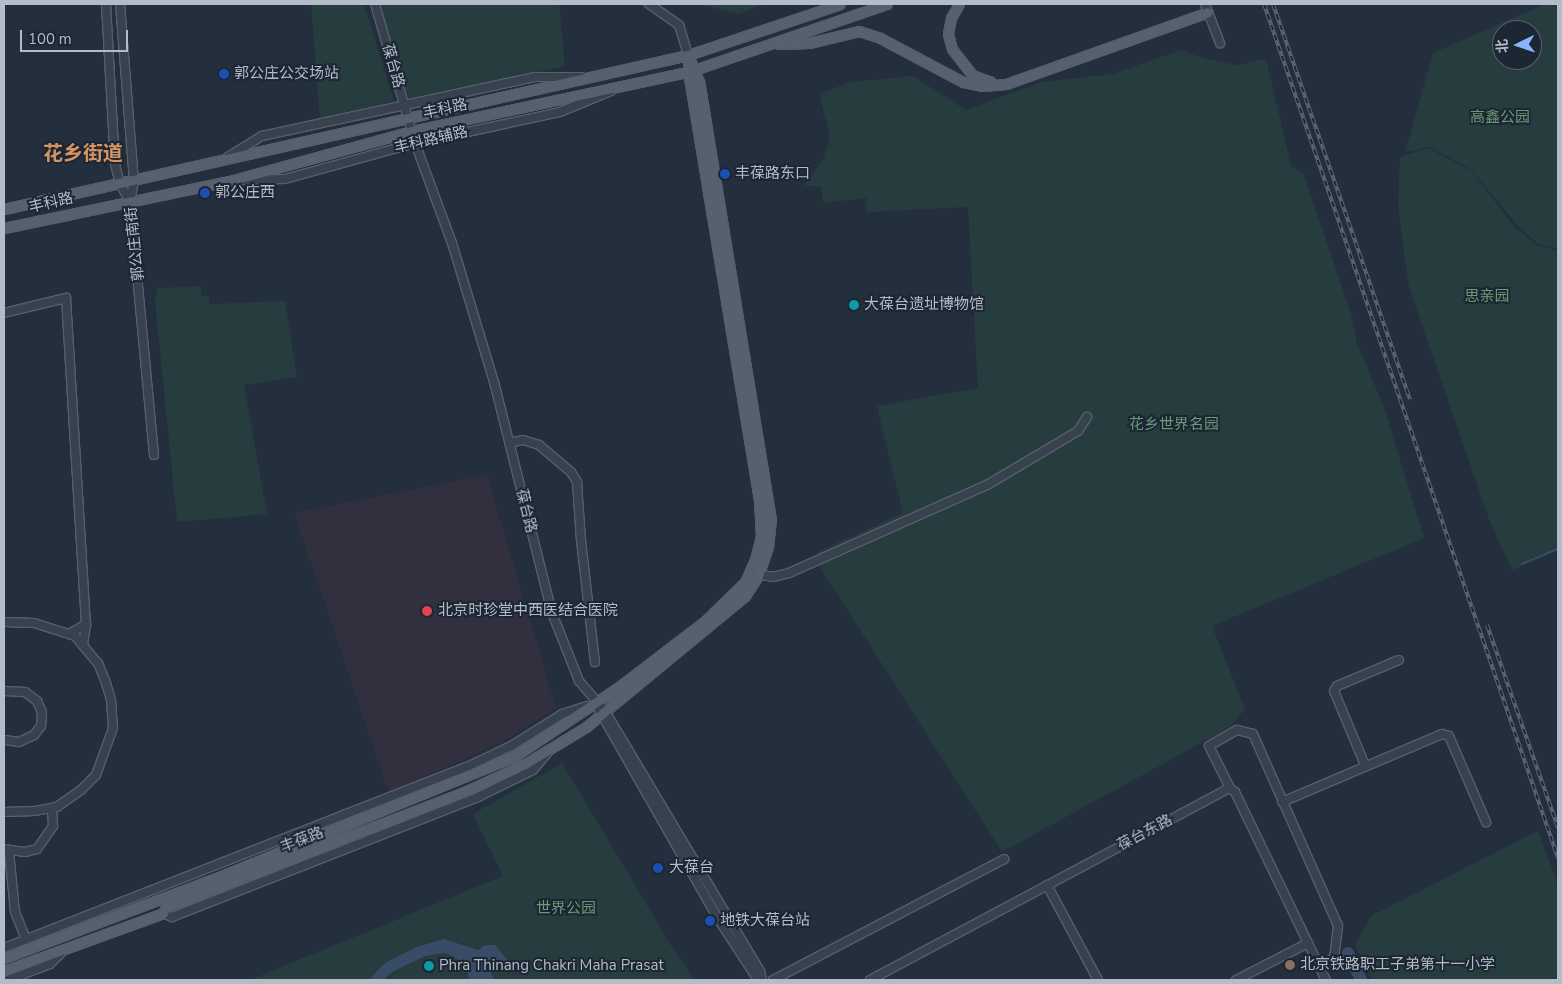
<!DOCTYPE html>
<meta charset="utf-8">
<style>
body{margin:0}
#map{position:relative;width:1562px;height:984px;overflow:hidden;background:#242f3e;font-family:"Nunito Sans","Noto Sans SC",sans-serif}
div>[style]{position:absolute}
.medical>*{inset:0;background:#32303f}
.green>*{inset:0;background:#263c3f}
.water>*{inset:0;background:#394c67}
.stream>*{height:2px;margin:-1px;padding:0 1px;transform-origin:1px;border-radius:1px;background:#394c67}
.river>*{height:12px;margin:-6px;padding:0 6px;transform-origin:6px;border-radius:6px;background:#394c67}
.roads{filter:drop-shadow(1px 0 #565f6c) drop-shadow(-1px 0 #565f6c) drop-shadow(0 1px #565f6c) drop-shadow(0 -1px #565f6c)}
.minor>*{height:8px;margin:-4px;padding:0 4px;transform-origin:4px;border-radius:4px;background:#38414e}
.major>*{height:9px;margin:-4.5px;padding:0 4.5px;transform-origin:4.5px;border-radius:4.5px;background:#56606e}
.rail>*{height:4px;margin-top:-2px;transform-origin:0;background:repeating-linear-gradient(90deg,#1d2633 0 5.5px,#5a6575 0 11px);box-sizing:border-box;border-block:1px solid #5a6575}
.dots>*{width:14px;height:14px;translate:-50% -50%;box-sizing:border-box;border:2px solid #1d2633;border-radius:50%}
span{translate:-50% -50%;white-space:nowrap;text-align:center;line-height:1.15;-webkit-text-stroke:4px #1d2633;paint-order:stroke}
.street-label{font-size:15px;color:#b4bcc9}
.poi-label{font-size:15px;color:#b4bcc9}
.left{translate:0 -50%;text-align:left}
.park-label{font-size:15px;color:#6b9a76}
.district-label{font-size:20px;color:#d59563;font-weight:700}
.frame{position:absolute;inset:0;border:5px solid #b4bcc9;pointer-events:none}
.north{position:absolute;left:1492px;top:20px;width:50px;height:50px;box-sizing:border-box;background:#1d2633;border:1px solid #59626f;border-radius:50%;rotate:266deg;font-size:14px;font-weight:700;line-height:20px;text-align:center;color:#b4bcc9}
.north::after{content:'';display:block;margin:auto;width:18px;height:22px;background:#8ab4f8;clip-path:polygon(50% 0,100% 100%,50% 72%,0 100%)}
.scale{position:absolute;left:20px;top:30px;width:108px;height:22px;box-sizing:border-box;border:2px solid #b4bcc9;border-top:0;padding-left:6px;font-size:15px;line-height:18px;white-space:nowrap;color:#b4bcc9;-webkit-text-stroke:4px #1d2633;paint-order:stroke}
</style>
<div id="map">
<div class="medical">
<i style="clip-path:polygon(487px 475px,556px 708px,504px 741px,389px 793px,294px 513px)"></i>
</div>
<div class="green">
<i style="clip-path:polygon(311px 4px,364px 4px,394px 101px,320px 119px)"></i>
<i style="clip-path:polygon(379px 4px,559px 4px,565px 66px,407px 101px)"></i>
<i style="clip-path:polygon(698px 4px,766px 4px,738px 14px)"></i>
<i style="clip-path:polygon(evenodd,1545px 4px,1558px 4px,1558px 249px,1538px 244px,1517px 225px,1471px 169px,1430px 147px,1405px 152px,1433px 53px,1545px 4px,1502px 30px,1532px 30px,1532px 60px,1502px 60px,1502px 30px)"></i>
<i style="clip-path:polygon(1181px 50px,1205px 59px,1237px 65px,1266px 59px,1291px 166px,1304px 175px,1351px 314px,1357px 343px,1384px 407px,1424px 538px,1212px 626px,1245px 709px,1230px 727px,1002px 852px,820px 567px,817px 552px,903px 513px,877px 406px,978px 388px,968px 207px,867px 212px,866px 198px,823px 203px,821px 187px,804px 185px,823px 160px,830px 137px,819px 94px,851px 82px,913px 76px,966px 110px,1042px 82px,1113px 74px)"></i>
<i style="clip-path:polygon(1428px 148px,1471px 170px,1515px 228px,1537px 245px,1558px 251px,1558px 550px,1512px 570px,1490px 522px,1409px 287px,1398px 208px,1400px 157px)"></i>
<i style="clip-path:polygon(201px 286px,201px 295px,209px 296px,210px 304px,285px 301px,297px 377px,244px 385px,267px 514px,177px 522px,155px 302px,157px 288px)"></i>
<i style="clip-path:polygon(562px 763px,673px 949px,695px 980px,250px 980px,503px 876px,473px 814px)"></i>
<i style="clip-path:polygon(1538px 831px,1558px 885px,1558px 980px,1371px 980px,1355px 945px,1371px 916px)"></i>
</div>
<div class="water">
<i style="clip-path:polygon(444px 939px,478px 950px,485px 945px,495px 945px,512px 966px,494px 965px,491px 974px,495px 980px,469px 980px,467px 969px,453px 956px,444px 953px,425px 956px,390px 973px,384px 980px,369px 980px,385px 963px,417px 947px)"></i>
</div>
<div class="stream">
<i style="left:1522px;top:564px;width:39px;rotate:-23deg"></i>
</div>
<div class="river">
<i style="left:1348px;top:953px;width:30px;rotate:64deg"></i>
</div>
<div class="roads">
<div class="minor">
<i style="left:106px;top:4px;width:160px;rotate:86.8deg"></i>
<i style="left:115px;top:164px;width:21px;rotate:76deg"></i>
<i style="left:120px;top:184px;width:20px;rotate:60deg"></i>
<i style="left:120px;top:4px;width:178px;rotate:85.5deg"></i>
<i style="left:134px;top:181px;width:20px;rotate:101deg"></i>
<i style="left:130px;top:201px;width:255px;rotate:84.6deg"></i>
<i style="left:375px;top:4px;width:145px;rotate:73.9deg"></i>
<i style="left:415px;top:143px;width:107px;rotate:69.7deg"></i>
<i style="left:452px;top:243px;width:145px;rotate:73.2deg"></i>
<i style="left:494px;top:382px;width:238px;rotate:75.9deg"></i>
<i style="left:552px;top:613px;width:73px;rotate:68.3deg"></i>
<i style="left:579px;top:681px;width:40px;rotate:49deg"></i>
<i style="left:605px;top:711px;width:303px;rotate:59.2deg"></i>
<i style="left:760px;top:971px;width:9px;rotate:77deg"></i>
<i style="left:649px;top:4px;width:37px;rotate:35deg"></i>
<i style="left:679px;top:25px;width:31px;rotate:73deg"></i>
<i style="left:1205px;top:4px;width:42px;rotate:69deg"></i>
<i style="left:228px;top:157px;width:40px;rotate:-32deg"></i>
<i style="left:262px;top:136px;width:279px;rotate:-12.2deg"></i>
<i style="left:535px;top:77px;width:46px"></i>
<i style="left:240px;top:180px;width:45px;rotate:-1.3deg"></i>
<i style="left:285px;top:179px;width:132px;rotate:-15.4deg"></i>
<i style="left:412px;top:144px;width:151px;rotate:-12.2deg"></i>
<i style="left:560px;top:112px;width:55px;rotate:-22.4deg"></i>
<i style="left:4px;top:313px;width:64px;rotate:-13.6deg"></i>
<i style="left:66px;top:298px;width:327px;rotate:86.5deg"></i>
<i style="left:509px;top:443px;width:14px;rotate:-12deg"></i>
<i style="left:523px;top:440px;width:17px;rotate:17deg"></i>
<i style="left:539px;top:445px;width:42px;rotate:40.2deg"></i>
<i style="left:571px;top:472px;width:12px;rotate:59deg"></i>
<i style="left:577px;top:482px;width:58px;rotate:86.1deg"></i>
<i style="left:581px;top:540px;width:123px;rotate:83.5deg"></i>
<i style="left:755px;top:574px;width:18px;rotate:9deg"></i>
<i style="left:773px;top:577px;width:16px;rotate:-14deg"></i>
<i style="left:789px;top:573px;width:217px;rotate:-24deg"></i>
<i style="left:987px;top:485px;width:106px;rotate:-30.7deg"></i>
<i style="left:1078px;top:431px;width:17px;rotate:-57deg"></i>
<i style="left:4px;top:622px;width:30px;rotate:2deg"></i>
<i style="left:34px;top:623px;width:43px;rotate:17.6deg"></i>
<i style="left:75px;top:636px;width:35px;rotate:50deg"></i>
<i style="left:98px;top:663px;width:18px;rotate:68deg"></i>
<i style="left:105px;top:680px;width:21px;rotate:73deg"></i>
<i style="left:111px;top:700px;width:28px;rotate:86deg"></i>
<i style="left:113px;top:728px;width:50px;rotate:109.9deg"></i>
<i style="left:96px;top:775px;width:21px;rotate:135deg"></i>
<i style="left:81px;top:790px;width:29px;rotate:145deg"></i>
<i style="left:57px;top:807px;width:22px;rotate:170deg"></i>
<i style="left:35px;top:811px;width:31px;rotate:178deg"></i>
<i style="left:69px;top:634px;width:20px;rotate:-30deg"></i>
<i style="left:86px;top:624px;width:21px;rotate:98deg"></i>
<i style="left:4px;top:691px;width:21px;rotate:3deg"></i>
<i style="left:25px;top:692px;width:15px;rotate:37deg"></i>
<i style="left:37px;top:701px;width:12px;rotate:66deg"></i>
<i style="left:42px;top:712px;width:14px;rotate:94deg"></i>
<i style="left:41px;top:726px;width:11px;rotate:128deg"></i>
<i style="left:34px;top:735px;width:17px;rotate:155deg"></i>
<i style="left:19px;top:742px;width:15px;rotate:-172deg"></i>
<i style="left:599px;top:710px;width:238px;rotate:60.3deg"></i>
<i style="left:717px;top:917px;width:75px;rotate:56.9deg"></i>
<i style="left:1365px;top:765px;width:80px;rotate:-112.7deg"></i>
<i style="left:1334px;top:691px;width:6px;rotate:-59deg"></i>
<i style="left:1337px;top:686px;width:67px;rotate:-22.8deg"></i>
<i style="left:1230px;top:788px;width:47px;rotate:-116.6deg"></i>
<i style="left:1209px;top:746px;width:32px;rotate:-30deg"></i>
<i style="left:1237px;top:730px;width:16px;rotate:14deg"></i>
<i style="left:1253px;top:734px;width:210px;rotate:66.1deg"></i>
<i style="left:1338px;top:926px;width:31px;rotate:97deg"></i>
<i style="left:1334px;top:957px;width:18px;rotate:137deg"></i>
<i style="left:1282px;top:802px;width:174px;rotate:-23deg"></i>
<i style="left:1442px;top:734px;width:7px;rotate:16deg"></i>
<i style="left:1449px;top:736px;width:94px;rotate:66.7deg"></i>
<i style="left:4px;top:849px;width:21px;rotate:8deg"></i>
<i style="left:25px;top:852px;width:12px;rotate:-14deg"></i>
<i style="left:37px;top:849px;width:28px;rotate:-55deg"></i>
<i style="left:53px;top:826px;width:18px;rotate:-93deg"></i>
<i style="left:9px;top:851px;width:61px;rotate:84.4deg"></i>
<i style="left:15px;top:912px;width:29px;rotate:68deg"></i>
<i style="left:1047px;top:885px;width:108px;rotate:61.8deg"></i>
<i style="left:163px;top:913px;width:10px;rotate:24deg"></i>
<i style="left:172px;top:917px;width:331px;rotate:-21.4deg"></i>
<i style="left:480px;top:796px;width:59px;rotate:-26.1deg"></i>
<i style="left:533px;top:770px;width:23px;rotate:-50deg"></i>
<i style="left:4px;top:948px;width:499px;rotate:-21.4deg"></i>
<i style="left:469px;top:766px;width:49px;rotate:-25.5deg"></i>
<i style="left:513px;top:745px;width:58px;rotate:-32.3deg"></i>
<i style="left:562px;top:714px;width:26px;rotate:-18deg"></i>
<i style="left:8px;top:980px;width:45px;rotate:-20.9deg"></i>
<i style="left:50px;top:964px;width:16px;rotate:-45deg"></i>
<i style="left:773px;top:980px;width:261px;rotate:-27.6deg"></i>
<i style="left:870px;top:980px;width:408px;rotate:-28.1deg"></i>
<i style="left:1230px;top:788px;width:6px;rotate:39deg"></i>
<i style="left:1235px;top:792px;width:209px;rotate:64.2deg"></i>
<i style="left:1236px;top:980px;width:81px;rotate:-27.2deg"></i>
</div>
<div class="major">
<i style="left:959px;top:4px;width:16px;rotate:120deg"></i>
<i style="left:951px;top:18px;width:16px;rotate:101deg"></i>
<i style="left:948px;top:34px;width:16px;rotate:75deg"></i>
<i style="left:952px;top:49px;width:33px;rotate:52deg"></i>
<i style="left:972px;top:75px;width:20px;rotate:20deg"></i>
<i style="left:778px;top:44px;width:31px;rotate:-2deg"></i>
<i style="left:809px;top:43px;width:51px;rotate:-13.5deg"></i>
<i style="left:859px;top:31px;width:22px;rotate:18deg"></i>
<i style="left:880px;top:38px;width:94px;rotate:27.9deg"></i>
<i style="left:963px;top:82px;width:19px;rotate:12deg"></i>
<i style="left:982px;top:86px;width:24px;rotate:-5deg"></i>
<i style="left:1006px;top:84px;width:214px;rotate:-19.6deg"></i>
<i style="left:4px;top:209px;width:701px;rotate:-12.69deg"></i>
<i style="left:688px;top:55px;width:160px;rotate:-18.5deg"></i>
<i style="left:4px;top:228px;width:234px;rotate:-11.8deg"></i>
<i style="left:233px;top:180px;width:186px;rotate:-15.3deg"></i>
<i style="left:412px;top:131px;width:282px;rotate:-12.1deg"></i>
<i style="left:688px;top:72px;width:210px;rotate:-18.9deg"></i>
<i style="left:4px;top:958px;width:237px;rotate:-20.7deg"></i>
<i style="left:226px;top:874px;width:312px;rotate:-22.2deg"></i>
<i style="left:515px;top:756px;width:121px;rotate:-33.6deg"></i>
<i style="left:616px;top:689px;width:112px;rotate:-37.4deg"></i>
<i style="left:705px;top:621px;width:56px;rotate:-44.3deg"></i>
<i style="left:745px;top:582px;width:24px;rotate:-66deg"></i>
<i style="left:755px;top:560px;width:25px;rotate:-76deg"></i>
<i style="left:761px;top:536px;width:36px;rotate:-93deg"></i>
<i style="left:759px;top:500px;width:434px;rotate:-99.4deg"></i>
<i style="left:688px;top:72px;width:17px;rotate:-90deg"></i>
<i style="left:4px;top:971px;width:169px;rotate:-20deg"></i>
<i style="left:163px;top:913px;width:7px;rotate:-63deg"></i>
<i style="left:166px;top:907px;width:319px;rotate:-21.1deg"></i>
<i style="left:464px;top:792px;width:67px;rotate:-24.7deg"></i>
<i style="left:525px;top:764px;width:71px;rotate:-31.2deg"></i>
<i style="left:586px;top:727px;width:206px;rotate:-39.5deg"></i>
<i style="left:745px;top:596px;width:24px;rotate:-57deg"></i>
<i style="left:758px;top:576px;width:31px;rotate:-71deg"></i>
<i style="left:768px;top:547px;width:27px;rotate:-84deg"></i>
<i style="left:771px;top:520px;width:444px;rotate:-99.3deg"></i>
<i style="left:699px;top:82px;width:29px;rotate:-112deg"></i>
</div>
</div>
<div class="rail">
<i style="left:1264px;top:4px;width:903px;rotate:71deg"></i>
<i style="left:1273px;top:4px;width:419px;rotate:70.9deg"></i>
<i style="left:1487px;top:625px;width:215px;rotate:70.7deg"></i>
</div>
<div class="dots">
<i style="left:224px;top:74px;background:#1a4fb4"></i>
<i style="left:725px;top:174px;background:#1a4fb4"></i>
<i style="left:205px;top:193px;background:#1a4fb4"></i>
<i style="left:854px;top:305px;background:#0f9aa8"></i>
<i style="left:427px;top:611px;background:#e0444e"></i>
<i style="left:658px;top:868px;background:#1a4fb4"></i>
<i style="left:710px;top:921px;background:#1a4fb4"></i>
<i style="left:1290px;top:965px;background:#8d6e63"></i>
<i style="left:429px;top:966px;background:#0f9aa8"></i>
</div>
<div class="street-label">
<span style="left:393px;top:66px;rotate:74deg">葆台路</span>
<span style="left:445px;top:109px;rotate:-12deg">丰科路</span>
<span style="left:431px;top:140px;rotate:-13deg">丰科路辅路</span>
<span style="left:51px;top:203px;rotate:-13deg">丰科路</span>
<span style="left:135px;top:244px;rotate:-96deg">郭公庄南街</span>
<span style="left:526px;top:511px;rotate:76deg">葆台路</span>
<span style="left:1145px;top:833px;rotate:-28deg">葆台东路</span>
<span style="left:302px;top:840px;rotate:-21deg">丰葆路</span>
</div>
<div class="poi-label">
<span class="left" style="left:234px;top:74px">郭公庄公交场站</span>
<span class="left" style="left:735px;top:174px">丰葆路东口</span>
<span class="left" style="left:215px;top:193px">郭公庄西</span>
<span class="left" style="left:864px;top:305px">大葆台遗址博物馆</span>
<span class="left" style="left:438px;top:611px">北京时珍堂中西医结合医院</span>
<span class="left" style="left:669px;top:868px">大葆台</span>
<span class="left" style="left:720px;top:921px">地铁大葆台站</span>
<span class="left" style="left:1300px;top:965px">北京铁路职工子弟第十一小学</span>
<span class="left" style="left:439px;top:966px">Phra Thinang Chakri Maha Prasat</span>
</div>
<div class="park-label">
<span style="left:1500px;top:118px">高鑫公园</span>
<span style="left:1487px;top:297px">思亲园</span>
<span style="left:1174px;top:425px">花乡世界名园</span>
<span style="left:566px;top:909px">世界公园</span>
</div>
<div class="district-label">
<span style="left:83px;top:153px">花乡街道</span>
</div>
<div class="frame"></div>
<div class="north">北</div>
<div class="scale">100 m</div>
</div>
